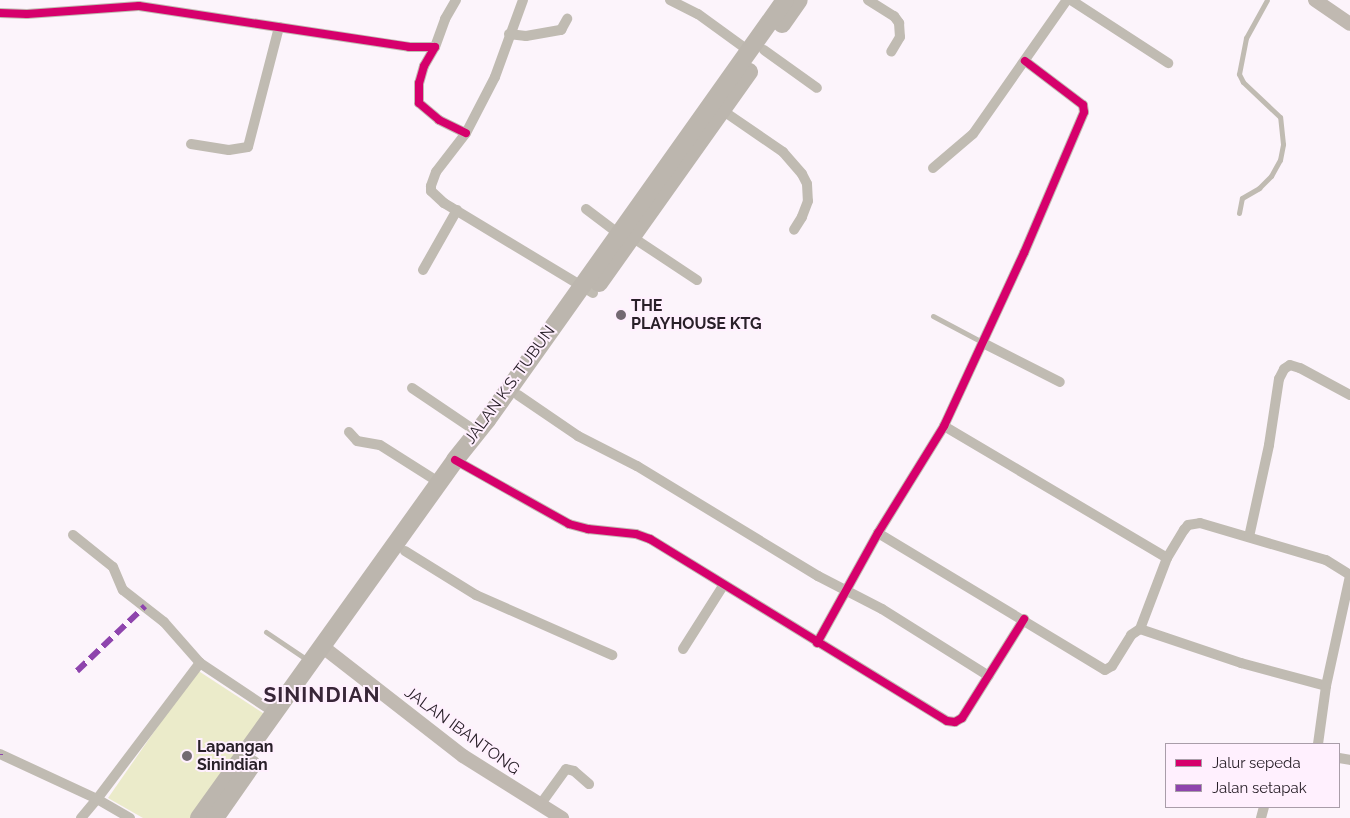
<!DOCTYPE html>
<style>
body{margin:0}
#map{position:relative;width:1350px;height:818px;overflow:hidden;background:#fcf4fb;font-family:Raleway,sans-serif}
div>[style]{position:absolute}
.green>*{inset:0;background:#ebebca}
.lane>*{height:5px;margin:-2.5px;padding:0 2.5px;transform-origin:2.5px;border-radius:2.5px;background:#c0bbb2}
.street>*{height:10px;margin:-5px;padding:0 5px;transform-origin:5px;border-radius:5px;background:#c0bbb2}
.secondary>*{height:14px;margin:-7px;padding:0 7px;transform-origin:7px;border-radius:7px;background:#c0b9b1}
.highway>*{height:18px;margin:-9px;padding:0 9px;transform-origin:9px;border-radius:9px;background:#bcb6ae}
.quiet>*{height:6px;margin-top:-3px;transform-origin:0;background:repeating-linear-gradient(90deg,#8e44ad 0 12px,transparent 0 18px)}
.cycleway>*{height:8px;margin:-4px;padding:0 4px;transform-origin:4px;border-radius:4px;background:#d6006c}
.dots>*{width:14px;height:14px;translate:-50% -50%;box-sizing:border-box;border:2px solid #fff0fe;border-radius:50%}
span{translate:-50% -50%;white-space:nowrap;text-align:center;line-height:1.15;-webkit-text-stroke:4px #fff0fe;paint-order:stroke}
.poi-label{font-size:16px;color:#292029;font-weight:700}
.left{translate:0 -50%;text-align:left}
.street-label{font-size:16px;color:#292029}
.district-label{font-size:21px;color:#382638;font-weight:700;letter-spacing:1px}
.legend{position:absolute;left:1165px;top:743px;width:175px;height:65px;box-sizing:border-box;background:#fff0fe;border:1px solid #a99da9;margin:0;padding:6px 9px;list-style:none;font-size:15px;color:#292029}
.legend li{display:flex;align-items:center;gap:10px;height:25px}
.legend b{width:25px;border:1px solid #a99da9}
</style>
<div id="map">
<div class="green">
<i style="clip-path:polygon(197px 670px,266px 715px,193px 818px,143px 818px,108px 798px)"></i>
</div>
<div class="lane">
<i style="left:1239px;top:213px;width:15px;rotate:-79deg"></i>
<i style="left:1242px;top:198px;width:20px;rotate:-30deg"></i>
<i style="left:1259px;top:188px;width:17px;rotate:-45deg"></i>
<i style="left:1271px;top:176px;width:18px;rotate:-61deg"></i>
<i style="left:1280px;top:160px;width:16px;rotate:-79deg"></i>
<i style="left:1283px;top:144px;width:27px;rotate:-96deg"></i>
<i style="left:1280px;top:117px;width:51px;rotate:-136.6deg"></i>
<i style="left:1243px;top:82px;width:9px;rotate:-117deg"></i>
<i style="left:1239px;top:74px;width:37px;rotate:-79deg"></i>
<i style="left:1246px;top:38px;width:43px;rotate:-61.1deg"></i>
<i style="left:933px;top:316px;width:55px;rotate:28deg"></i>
<i style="left:266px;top:632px;width:52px;rotate:34deg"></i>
</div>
<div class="street">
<i style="left:523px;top:0;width:82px;rotate:110deg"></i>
<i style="left:495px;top:77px;width:63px;rotate:117.4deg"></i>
<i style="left:466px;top:133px;width:49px;rotate:127.6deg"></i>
<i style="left:436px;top:172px;width:15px;rotate:110deg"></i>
<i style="left:431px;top:186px;width:5px;rotate:90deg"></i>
<i style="left:431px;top:191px;width:18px;rotate:43deg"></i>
<i style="left:444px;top:203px;width:174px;rotate:31.1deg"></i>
<i style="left:670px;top:0;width:31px;rotate:27deg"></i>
<i style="left:698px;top:14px;width:63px;rotate:36deg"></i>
<i style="left:868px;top:0;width:31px;rotate:32deg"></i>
<i style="left:894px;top:16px;width:9px;rotate:54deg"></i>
<i style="left:899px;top:23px;width:14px;rotate:86deg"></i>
<i style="left:900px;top:37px;width:17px;rotate:121deg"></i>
<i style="left:1071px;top:0;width:116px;rotate:33deg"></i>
<i style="left:0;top:13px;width:27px;rotate:2deg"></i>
<i style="left:27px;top:14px;width:112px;rotate:-4.1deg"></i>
<i style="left:139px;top:6px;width:273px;rotate:8.6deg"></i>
<i style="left:409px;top:47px;width:26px"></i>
<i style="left:435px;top:47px;width:22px;rotate:120deg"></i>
<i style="left:424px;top:66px;width:18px;rotate:106deg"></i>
<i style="left:419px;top:83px;width:20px;rotate:90deg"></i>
<i style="left:419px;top:103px;width:26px;rotate:40deg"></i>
<i style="left:439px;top:120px;width:30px;rotate:26deg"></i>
<i style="left:509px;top:34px;width:17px;rotate:7deg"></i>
<i style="left:526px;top:36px;width:36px;rotate:-10deg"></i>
<i style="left:561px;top:30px;width:13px;rotate:-61deg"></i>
<i style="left:435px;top:47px;width:30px;rotate:-70deg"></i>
<i style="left:445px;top:19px;width:22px;rotate:-60deg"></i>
<i style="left:764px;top:50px;width:65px;rotate:35.6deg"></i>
<i style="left:719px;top:108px;width:78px;rotate:34.5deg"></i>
<i style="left:783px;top:152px;width:29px;rotate:49deg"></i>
<i style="left:802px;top:174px;width:11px;rotate:63deg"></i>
<i style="left:807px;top:184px;width:17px;rotate:87deg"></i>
<i style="left:808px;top:201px;width:17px;rotate:111deg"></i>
<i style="left:802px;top:217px;width:15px;rotate:122deg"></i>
<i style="left:191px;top:144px;width:38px;rotate:9deg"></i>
<i style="left:229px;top:150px;width:19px;rotate:-9deg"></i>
<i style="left:248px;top:147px;width:124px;rotate:-75.5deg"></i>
<i style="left:933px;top:168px;width:52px;rotate:-40.4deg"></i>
<i style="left:973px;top:134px;width:164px;rotate:-55deg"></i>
<i style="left:586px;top:209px;width:41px;rotate:37.1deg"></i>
<i style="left:632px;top:237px;width:78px;rotate:33.5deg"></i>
<i style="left:423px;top:270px;width:69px;rotate:-60.5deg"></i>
<i style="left:983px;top:343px;width:86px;rotate:26.9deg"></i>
<i style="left:412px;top:388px;width:78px;rotate:34.1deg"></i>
<i style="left:518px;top:395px;width:73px;rotate:34.3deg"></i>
<i style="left:578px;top:436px;width:66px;rotate:27deg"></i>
<i style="left:637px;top:466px;width:212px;rotate:31.3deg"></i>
<i style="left:818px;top:576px;width:72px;rotate:27.3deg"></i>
<i style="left:882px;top:609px;width:126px;rotate:32.1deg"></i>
<i style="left:944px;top:426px;width:259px;rotate:30.6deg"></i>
<i style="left:1167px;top:558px;width:33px;rotate:-59deg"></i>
<i style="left:1184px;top:530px;width:6px;rotate:-51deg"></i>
<i style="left:1188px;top:525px;width:12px;rotate:-9deg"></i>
<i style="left:1200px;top:523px;width:131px;rotate:16.4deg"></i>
<i style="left:1326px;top:560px;width:28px;rotate:32deg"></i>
<i style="left:349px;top:432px;width:12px;rotate:48deg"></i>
<i style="left:357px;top:441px;width:23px;rotate:10deg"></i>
<i style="left:380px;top:445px;width:71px;rotate:32.3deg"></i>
<i style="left:455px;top:460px;width:131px;rotate:29.3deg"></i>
<i style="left:569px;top:524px;width:20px;rotate:15deg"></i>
<i style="left:588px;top:529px;width:48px;rotate:5.9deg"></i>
<i style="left:636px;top:534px;width:15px;rotate:20deg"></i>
<i style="left:650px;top:539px;width:348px;rotate:31.5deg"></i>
<i style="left:947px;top:721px;width:8px;rotate:7deg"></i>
<i style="left:955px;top:722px;width:8px;rotate:-30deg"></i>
<i style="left:962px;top:718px;width:117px;rotate:-57.9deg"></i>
<i style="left:878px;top:533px;width:265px;rotate:31.1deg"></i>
<i style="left:1105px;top:670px;width:8px;rotate:-30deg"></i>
<i style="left:1112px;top:666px;width:36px;rotate:-58deg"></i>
<i style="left:1131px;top:635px;width:11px;rotate:-34deg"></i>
<i style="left:1140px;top:629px;width:107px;rotate:18.6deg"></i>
<i style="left:1241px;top:663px;width:88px;rotate:15.1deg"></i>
<i style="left:73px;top:535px;width:51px;rotate:38.7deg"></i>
<i style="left:113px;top:567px;width:25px;rotate:67deg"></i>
<i style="left:123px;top:590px;width:52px;rotate:38deg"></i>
<i style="left:164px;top:622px;width:55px;rotate:48.7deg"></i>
<i style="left:1249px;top:537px;width:94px;rotate:-77.7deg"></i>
<i style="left:1269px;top:445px;width:67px;rotate:-81.4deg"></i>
<i style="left:1279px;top:379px;width:11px;rotate:-63deg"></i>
<i style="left:1284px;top:369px;width:7px;rotate:-34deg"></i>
<i style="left:1290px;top:365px;width:10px;rotate:17deg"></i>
<i style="left:1300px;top:368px;width:57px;rotate:28.4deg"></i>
<i style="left:405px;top:551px;width:84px;rotate:31.8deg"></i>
<i style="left:476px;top:595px;width:149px;rotate:23.8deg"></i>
<i style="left:1140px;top:629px;width:76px;rotate:-69.2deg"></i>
<i style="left:817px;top:643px;width:126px;rotate:-61deg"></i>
<i style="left:878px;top:533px;width:126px;rotate:-58.3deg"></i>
<i style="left:944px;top:426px;width:191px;rotate:-65.2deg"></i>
<i style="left:1024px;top:253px;width:153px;rotate:-66.9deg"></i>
<i style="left:1084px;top:112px;width:7px;rotate:-98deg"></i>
<i style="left:1083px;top:105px;width:73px;rotate:-142.8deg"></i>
<i style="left:683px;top:649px;width:75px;rotate:-57.6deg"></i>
<i style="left:1318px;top:744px;width:59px;rotate:-82.1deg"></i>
<i style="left:1326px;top:686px;width:113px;rotate:-77.7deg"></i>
<i style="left:0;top:754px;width:107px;rotate:24.9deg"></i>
<i style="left:97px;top:799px;width:25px;rotate:130deg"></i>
<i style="left:1339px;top:758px;width:11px;rotate:10deg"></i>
<i style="left:540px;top:805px;width:44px;rotate:-54.2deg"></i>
<i style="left:566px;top:769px;width:8px;rotate:14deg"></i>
<i style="left:574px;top:771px;width:20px;rotate:41deg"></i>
<i style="left:130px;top:818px;width:38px;rotate:-150deg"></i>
<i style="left:97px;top:799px;width:171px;rotate:-52.9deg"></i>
<i style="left:200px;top:663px;width:90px;rotate:33.7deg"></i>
<i style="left:1261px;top:818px;width:11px;rotate:-75deg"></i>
</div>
<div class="secondary">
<i style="left:1315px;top:0;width:42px;rotate:34.4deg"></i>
<i style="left:323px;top:647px;width:177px;rotate:37.9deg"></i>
<i style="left:463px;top:756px;width:117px;rotate:32.1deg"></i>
</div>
<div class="highway">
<i style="left:782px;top:24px;width:29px;rotate:-55deg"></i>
<i style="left:599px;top:283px;width:259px;rotate:-54.6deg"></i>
<i style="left:199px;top:818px;width:440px;rotate:-54.4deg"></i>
<i style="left:455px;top:460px;width:51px;rotate:-51.3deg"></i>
<i style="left:487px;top:420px;width:515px;rotate:-54.64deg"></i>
<i style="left:215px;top:818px;width:65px;rotate:-55.1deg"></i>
</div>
<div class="quiet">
<i style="left:77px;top:671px;width:94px;rotate:-43.7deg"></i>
<i style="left:0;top:755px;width:1px;rotate:-90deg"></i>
</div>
<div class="cycleway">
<i style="left:0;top:13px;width:27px;rotate:2deg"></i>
<i style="left:27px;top:14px;width:112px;rotate:-4.1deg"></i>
<i style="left:139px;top:6px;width:273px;rotate:8.6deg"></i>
<i style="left:409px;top:47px;width:26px"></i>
<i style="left:435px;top:47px;width:22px;rotate:120deg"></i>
<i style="left:424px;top:66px;width:18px;rotate:106deg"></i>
<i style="left:419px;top:83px;width:20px;rotate:90deg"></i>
<i style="left:419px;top:103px;width:26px;rotate:40deg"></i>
<i style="left:439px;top:120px;width:30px;rotate:26deg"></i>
<i style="left:455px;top:460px;width:131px;rotate:29.3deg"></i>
<i style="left:569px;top:524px;width:20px;rotate:15deg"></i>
<i style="left:588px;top:529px;width:48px;rotate:5.9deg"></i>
<i style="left:636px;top:534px;width:15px;rotate:20deg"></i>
<i style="left:650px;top:539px;width:348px;rotate:31.5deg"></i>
<i style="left:947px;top:721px;width:8px;rotate:7deg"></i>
<i style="left:955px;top:722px;width:8px;rotate:-30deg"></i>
<i style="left:962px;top:718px;width:117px;rotate:-57.9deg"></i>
<i style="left:817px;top:643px;width:126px;rotate:-61deg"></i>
<i style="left:878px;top:533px;width:126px;rotate:-58.3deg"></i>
<i style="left:944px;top:426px;width:191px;rotate:-65.2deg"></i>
<i style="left:1024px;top:253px;width:153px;rotate:-66.9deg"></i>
<i style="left:1084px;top:112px;width:7px;rotate:-98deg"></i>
<i style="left:1083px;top:105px;width:73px;rotate:-142.8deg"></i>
</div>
<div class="dots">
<i style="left:621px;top:315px;background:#736a72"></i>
<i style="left:187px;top:756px;background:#736a72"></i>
</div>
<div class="poi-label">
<span class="left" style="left:631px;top:315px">THE<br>PLAYHOUSE KTG</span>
<span class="left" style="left:197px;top:756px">Lapangan<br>Sinindian</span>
</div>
<div class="street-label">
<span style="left:510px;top:385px;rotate:-54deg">JALAN K.S. TUBUN</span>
<span style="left:462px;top:731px;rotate:36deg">JALAN IBANTONG</span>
</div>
<div class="district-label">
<span style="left:322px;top:695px">SININDIAN</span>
</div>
<ul class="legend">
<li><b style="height:6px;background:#d6006c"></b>Jalur sepeda</li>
<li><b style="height:6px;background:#8e44ad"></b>Jalan setapak</li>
</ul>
</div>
